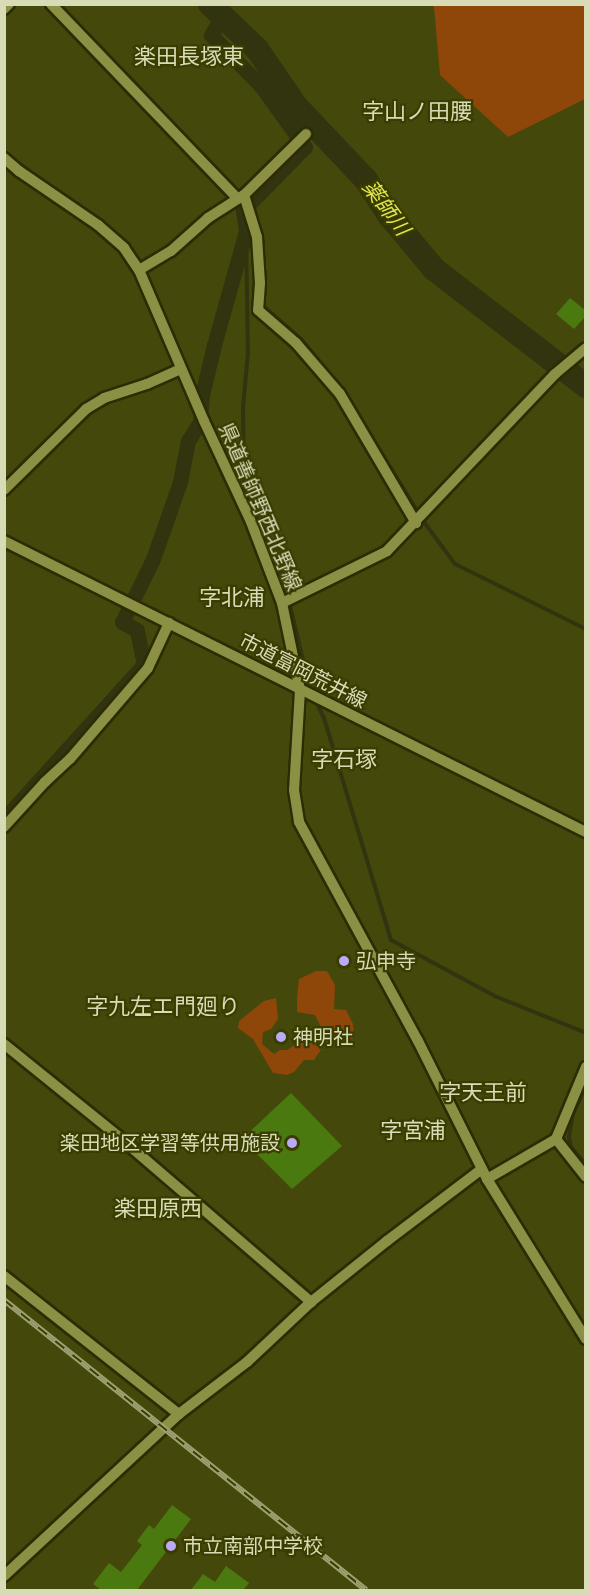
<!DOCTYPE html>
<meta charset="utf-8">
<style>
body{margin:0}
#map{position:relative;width:590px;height:1595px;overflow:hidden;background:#45480b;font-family:"Public Sans","Noto Sans JP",sans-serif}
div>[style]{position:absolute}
.green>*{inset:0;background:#8f4609}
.stream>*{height:4px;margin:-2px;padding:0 2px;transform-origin:2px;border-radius:2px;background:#323410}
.canal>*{height:15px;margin:-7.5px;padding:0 7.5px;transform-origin:7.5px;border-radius:7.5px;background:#323410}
.river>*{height:24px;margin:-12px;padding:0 12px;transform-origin:12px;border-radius:12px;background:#323410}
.building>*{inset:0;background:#4a790f}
.roads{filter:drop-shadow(2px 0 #2b2d04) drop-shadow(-2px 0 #2b2d04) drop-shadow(0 2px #2b2d04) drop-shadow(0 -2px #2b2d04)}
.minor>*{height:10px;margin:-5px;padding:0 5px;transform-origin:5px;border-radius:5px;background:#8b9045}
.rail>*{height:6px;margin-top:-3px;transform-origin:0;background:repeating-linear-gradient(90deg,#3b3d00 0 11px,#9ea273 0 22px);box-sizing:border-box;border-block:2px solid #9ea273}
.dots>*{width:16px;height:16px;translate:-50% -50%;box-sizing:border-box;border:3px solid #3b3d00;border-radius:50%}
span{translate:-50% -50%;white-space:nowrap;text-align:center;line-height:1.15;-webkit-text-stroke:4.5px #3b3d00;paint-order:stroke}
.street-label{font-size:20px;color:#d7dbb6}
.poi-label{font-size:20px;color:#d7dbb6}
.left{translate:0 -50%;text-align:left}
.right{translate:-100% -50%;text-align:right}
.water-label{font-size:21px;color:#dde44d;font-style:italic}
.quarter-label{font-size:22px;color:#d7dbb6}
.frame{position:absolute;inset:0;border:6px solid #d7dbb6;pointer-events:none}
</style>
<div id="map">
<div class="green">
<i style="clip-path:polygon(431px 5px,585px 5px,585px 99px,508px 137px,440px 75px,434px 7px)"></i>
<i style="clip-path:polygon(316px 971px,327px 971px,335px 985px,334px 1009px,346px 1010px,353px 1024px,354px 1038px,324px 1045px,314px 1060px,304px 1060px,294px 1072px,287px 1075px,273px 1073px,253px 1039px,238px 1028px,239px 1021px,264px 1001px,276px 998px,278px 1019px,271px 1029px,263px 1032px,262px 1044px,274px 1054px,280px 1050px,287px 1050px,313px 1034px,321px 1027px,315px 1015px,297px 1012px,297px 998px,299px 979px)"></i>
</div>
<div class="stream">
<i style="left:252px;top:198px;width:20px;rotate:79deg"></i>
<i style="left:246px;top:231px;width:121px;rotate:89.1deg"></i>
<i style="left:248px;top:352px;width:56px;rotate:95.1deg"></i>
<i style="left:243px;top:408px;width:80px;rotate:89.3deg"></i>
<i style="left:244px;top:488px;width:100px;rotate:66.5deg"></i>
<i style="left:284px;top:580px;width:113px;rotate:76.7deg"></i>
<i style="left:262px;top:239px;width:53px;rotate:87.8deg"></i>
<i style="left:263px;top:302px;width:3px;rotate:108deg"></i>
<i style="left:262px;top:305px;width:52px;rotate:41.1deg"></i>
<i style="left:301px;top:339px;width:70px;rotate:50.8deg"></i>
<i style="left:360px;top:418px;width:122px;rotate:58.4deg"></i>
<i style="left:424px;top:522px;width:52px;rotate:53.6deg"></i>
<i style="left:455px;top:564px;width:146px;rotate:26.4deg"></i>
<i style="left:315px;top:699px;width:21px;rotate:65deg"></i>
<i style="left:324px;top:718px;width:232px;rotate:73.2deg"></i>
<i style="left:391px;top:940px;width:120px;rotate:28.3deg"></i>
<i style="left:497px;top:997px;width:96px;rotate:22deg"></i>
<i style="left:586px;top:1086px;width:31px;rotate:115deg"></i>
<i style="left:573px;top:1114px;width:23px;rotate:100deg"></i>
<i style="left:569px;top:1137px;width:10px;rotate:79deg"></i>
<i style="left:571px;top:1147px;width:23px;rotate:50deg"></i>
</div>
<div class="canal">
<i style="left:4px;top:819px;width:209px;rotate:-47.9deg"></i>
<i style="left:144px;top:664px;width:35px;rotate:-102deg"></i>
<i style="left:137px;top:630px;width:17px;rotate:-152deg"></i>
<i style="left:122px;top:622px;width:70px;rotate:-63.8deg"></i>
<i style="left:153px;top:559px;width:82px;rotate:-70.7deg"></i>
<i style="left:180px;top:482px;width:42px;rotate:-79deg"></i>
<i style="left:188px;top:441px;width:22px;rotate:-58deg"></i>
<i style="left:200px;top:422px;width:27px;rotate:-86deg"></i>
<i style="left:202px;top:395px;width:51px;rotate:-76.5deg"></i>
<i style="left:214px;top:345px;width:118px;rotate:-74.3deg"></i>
<i style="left:246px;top:231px;width:21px;rotate:-98deg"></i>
<i style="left:243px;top:210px;width:88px;rotate:-45.5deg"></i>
<i style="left:305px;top:147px;width:75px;rotate:-125.8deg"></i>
<i style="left:261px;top:86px;width:71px;rotate:-134.4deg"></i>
<i style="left:211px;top:35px;width:20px;rotate:-60deg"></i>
</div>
<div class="river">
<i style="left:210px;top:4px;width:65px;rotate:43.8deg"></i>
<i style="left:257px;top:49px;width:69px;rotate:55.6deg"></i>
<i style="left:296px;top:106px;width:102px;rotate:46.6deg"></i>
<i style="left:366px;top:180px;width:42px;rotate:56.7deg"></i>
<i style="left:389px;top:215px;width:70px;rotate:50.2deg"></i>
<i style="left:434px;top:269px;width:192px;rotate:37.6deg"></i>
</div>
<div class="building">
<i style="clip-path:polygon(570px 298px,585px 310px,585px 317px,574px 329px,556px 314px)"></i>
<i style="clip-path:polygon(291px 1093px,342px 1146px,292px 1189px,242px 1139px)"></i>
<i style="clip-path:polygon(172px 1505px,191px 1519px,137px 1590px,101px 1590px,93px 1584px,109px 1563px,121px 1572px,142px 1545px,137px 1541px,149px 1525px,154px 1529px)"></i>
<i style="clip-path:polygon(226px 1566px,249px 1583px,243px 1590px,191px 1590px,203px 1574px,215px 1582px)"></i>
</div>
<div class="roads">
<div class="minor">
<i style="left:51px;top:4px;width:270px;rotate:46.2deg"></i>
<i style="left:4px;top:9px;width:7px;rotate:-45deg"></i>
<i style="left:4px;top:158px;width:20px;rotate:41deg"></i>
<i style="left:19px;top:171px;width:96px;rotate:34.4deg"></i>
<i style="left:98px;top:225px;width:35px;rotate:41deg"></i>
<i style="left:124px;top:248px;width:27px;rotate:56deg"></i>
<i style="left:139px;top:270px;width:164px;rotate:66.7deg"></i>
<i style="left:204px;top:421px;width:111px;rotate:65deg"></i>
<i style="left:251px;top:522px;width:87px;rotate:69.1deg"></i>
<i style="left:282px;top:603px;width:89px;rotate:78.3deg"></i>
<i style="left:300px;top:690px;width:100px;rotate:93.4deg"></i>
<i style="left:294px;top:790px;width:32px;rotate:81deg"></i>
<i style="left:299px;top:822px;width:249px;rotate:61.5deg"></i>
<i style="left:418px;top:1041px;width:154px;rotate:63.4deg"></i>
<i style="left:487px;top:1179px;width:188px;rotate:58.3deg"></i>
<i style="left:244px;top:195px;width:44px;rotate:72.8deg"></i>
<i style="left:257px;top:237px;width:46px;rotate:86.3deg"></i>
<i style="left:260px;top:283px;width:27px;rotate:94deg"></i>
<i style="left:258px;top:310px;width:50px;rotate:41deg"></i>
<i style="left:296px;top:343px;width:67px;rotate:49.2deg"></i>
<i style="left:340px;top:394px;width:150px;rotate:59.5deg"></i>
<i style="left:139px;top:270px;width:37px;rotate:-31deg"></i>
<i style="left:171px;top:251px;width:50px;rotate:-41.7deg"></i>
<i style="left:208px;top:218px;width:43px;rotate:-32.6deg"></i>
<i style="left:244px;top:195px;width:87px;rotate:-44.5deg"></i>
<i style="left:4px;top:490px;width:115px;rotate:-44.6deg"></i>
<i style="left:86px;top:409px;width:21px;rotate:-31deg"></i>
<i style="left:104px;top:398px;width:45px;rotate:-18deg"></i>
<i style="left:147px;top:384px;width:36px;rotate:-24deg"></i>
<i style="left:4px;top:541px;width:651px;rotate:26.57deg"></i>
<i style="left:282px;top:603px;width:117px;rotate:-26.3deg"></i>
<i style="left:387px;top:551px;width:244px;rotate:-46.5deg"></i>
<i style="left:555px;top:374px;width:40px;rotate:-40deg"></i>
<i style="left:4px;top:827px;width:61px;rotate:-47.7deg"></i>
<i style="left:45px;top:782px;width:34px;rotate:-43deg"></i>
<i style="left:70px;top:759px;width:120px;rotate:-49.4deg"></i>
<i style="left:148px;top:668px;width:50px;rotate:-65deg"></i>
<i style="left:4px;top:1044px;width:146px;rotate:38.9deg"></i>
<i style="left:118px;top:1136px;width:255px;rotate:40.7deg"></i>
<i style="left:556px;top:1139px;width:48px;rotate:51.7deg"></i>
<i style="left:487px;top:1179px;width:80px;rotate:-30.1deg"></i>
<i style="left:556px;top:1139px;width:78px;rotate:-67.4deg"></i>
<i style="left:4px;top:1276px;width:223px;rotate:38.3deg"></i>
<i style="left:4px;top:1576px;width:238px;rotate:-42.8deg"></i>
<i style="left:179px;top:1414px;width:86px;rotate:-37.4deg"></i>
<i style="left:247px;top:1362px;width:88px;rotate:-43.2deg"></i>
<i style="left:311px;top:1302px;width:97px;rotate:-38.8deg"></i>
<i style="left:387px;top:1241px;width:119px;rotate:-37.2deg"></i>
</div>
</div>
<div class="rail">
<i style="left:4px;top:1300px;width:464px;rotate:38.7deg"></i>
</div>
<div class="dots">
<i style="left:344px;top:961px;background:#b9abf7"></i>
<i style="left:281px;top:1037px;background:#b9abf7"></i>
<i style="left:292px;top:1143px;background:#b9abf7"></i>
<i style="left:171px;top:1546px;background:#b9abf7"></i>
</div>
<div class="street-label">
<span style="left:260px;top:507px;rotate:67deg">県道善師野西北野線</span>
<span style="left:303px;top:671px;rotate:27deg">市道富岡荒井線</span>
</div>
<div class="poi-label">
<span class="left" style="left:356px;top:961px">弘申寺</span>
<span class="left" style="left:293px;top:1037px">神明社</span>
<span class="right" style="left:280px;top:1143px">楽田地区学習等供用施設</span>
<span class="left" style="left:183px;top:1546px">市立南部中学校</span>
</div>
<div class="water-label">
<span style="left:386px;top:208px;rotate:53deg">薬師川</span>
</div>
<div class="quarter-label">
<span style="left:189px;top:57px">楽田長塚東</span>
<span style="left:417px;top:112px">字山ノ田腰</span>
<span style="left:232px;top:598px">字北浦</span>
<span style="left:344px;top:760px">字石塚</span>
<span style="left:163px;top:1007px">字九左エ門廻り</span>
<span style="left:483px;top:1093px">字天王前</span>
<span style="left:413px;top:1131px">字宮浦</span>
<span style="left:158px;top:1209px">楽田原西</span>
</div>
<div class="frame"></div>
</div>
